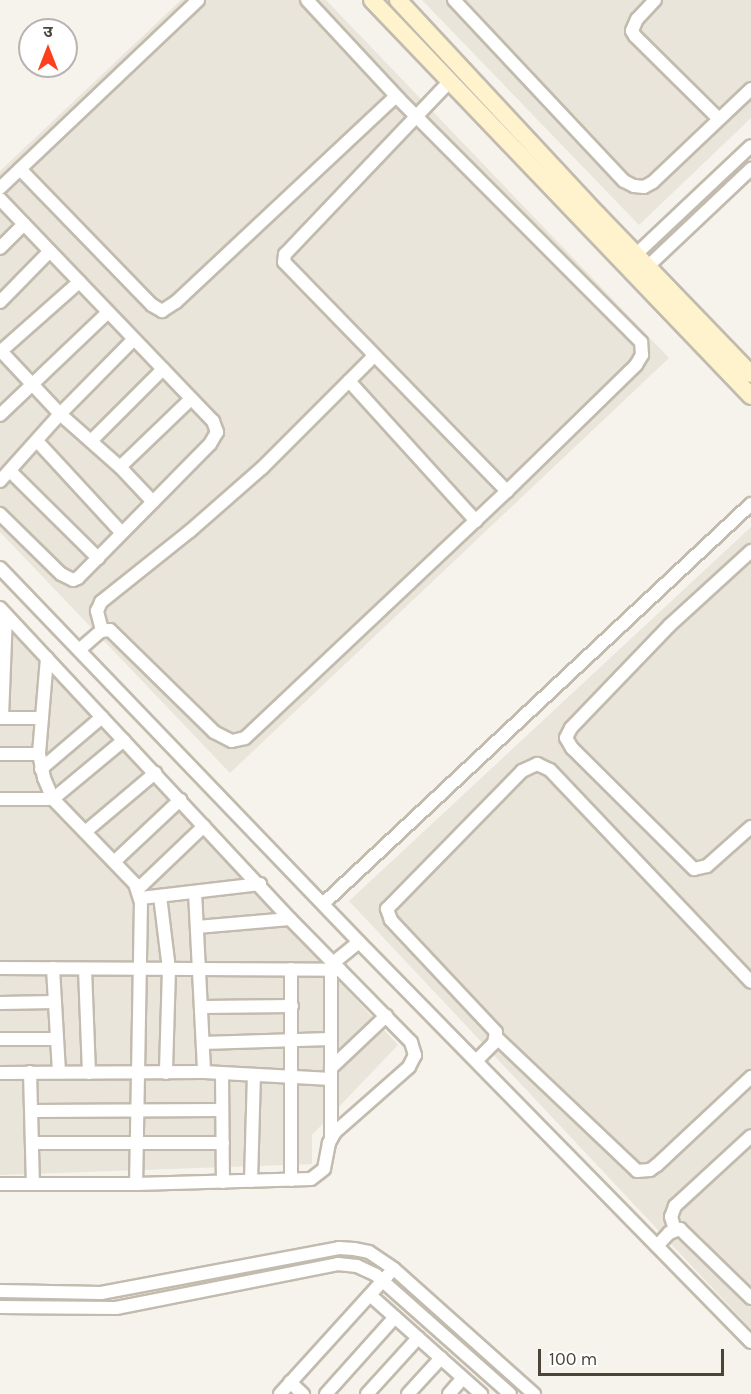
<!DOCTYPE html>
<meta charset="utf-8">
<style>
body{margin:0}
#map{position:relative;width:751px;height:1394px;overflow:hidden;background:#f6f3ec;font-family:Karla,"Noto Sans Devanagari",sans-serif}
div>[style]{position:absolute}
.residential>*{inset:0;background:#eae5da}
.roads{filter:drop-shadow(2px 0 #c2bbae) drop-shadow(-2px 0 #c2bbae) drop-shadow(0 2px #c2bbae) drop-shadow(0 -2px #c2bbae)}
.street>*{height:12px;margin:-6px;padding:0 6px;transform-origin:6px;border-radius:6px;background:#fff}
.secondary>*{height:16px;margin:-8px;padding:0 8px;transform-origin:8px;border-radius:8px;background:#fff3cd}
span{translate:-50% -50%;white-space:nowrap;text-align:center;line-height:1.15;-webkit-text-stroke:4.5px #fff;paint-order:stroke}
.north{position:absolute;left:18px;top:18px;width:60px;height:60px;box-sizing:border-box;background:#fff;border:2px solid #b7b4b0;border-radius:50%;rotate:0deg;font-size:16px;font-weight:700;line-height:24px;text-align:center;color:#4b4439}
.north::after{content:'';display:block;margin:auto;width:21px;height:27px;background:#fc3f1d;clip-path:polygon(50% 0,100% 100%,50% 72%,0 100%)}
.scale{position:absolute;left:538px;top:1349px;width:186px;height:27px;box-sizing:border-box;border:3px solid #4b4439;border-top:0;padding-left:8px;font-size:18px;line-height:21px;white-space:nowrap;color:#4b4439;-webkit-text-stroke:4px #fff;paint-order:stroke}
</style>
<div id="map">
<div class="residential">
<i style="clip-path:polygon(181px 0,326px 0,669px 358px,230px 773px,0 532px,0 171px)"></i>
<i style="clip-path:polygon(422px 0,751px 0,751px 118px,639px 225px)"></i>
<i style="clip-path:polygon(751px 527px,751px 1329px,349px 901px)"></i>
<i style="clip-path:polygon(0 613px,398px 1045px,312px 1135px,312px 1164px,0 1175px)"></i>
</div>
<div class="roads">
<div class="street">
<i style="left:454px;top:0;width:248px;rotate:46.8deg"></i>
<i style="left:624px;top:181px;width:11px;rotate:27deg"></i>
<i style="left:634px;top:186px;width:10px;rotate:6deg"></i>
<i style="left:644px;top:187px;width:10px;rotate:-29deg"></i>
<i style="left:653px;top:182px;width:135px;rotate:-43.5deg"></i>
<i style="left:655px;top:0;width:26px;rotate:133deg"></i>
<i style="left:637px;top:19px;width:13px;rotate:113deg"></i>
<i style="left:632px;top:31px;width:6px;rotate:59deg"></i>
<i style="left:635px;top:36px;width:118px;rotate:44.7deg"></i>
<i style="left:450px;top:81px;width:239px;rotate:133.6deg"></i>
<i style="left:285px;top:254px;width:8px;rotate:97deg"></i>
<i style="left:284px;top:262px;width:320px;rotate:45.8deg"></i>
<i style="left:20px;top:169px;width:190px;rotate:45.9deg"></i>
<i style="left:152px;top:305px;width:12px;rotate:31deg"></i>
<i style="left:162px;top:311px;width:17px;rotate:-33deg"></i>
<i style="left:176px;top:302px;width:301px;rotate:-43.1deg"></i>
<i style="left:0;top:188px;width:273px;rotate:-43.5deg"></i>
<i style="left:0;top:199px;width:308px;rotate:46.2deg"></i>
<i style="left:213px;top:421px;width:12px;rotate:70deg"></i>
<i style="left:217px;top:432px;width:14px;rotate:120deg"></i>
<i style="left:210px;top:444px;width:188px;rotate:134.6deg"></i>
<i style="left:78px;top:578px;width:5px;rotate:158deg"></i>
<i style="left:73px;top:580px;width:13px;rotate:-153deg"></i>
<i style="left:61px;top:574px;width:86px;rotate:-135.5deg"></i>
<i style="left:0;top:248px;width:34px;rotate:-45deg"></i>
<i style="left:630px;top:260px;width:166px;rotate:-43.3deg"></i>
<i style="left:643px;top:271px;width:149px;rotate:-43.4deg"></i>
<i style="left:0;top:302px;width:71px;rotate:-45.6deg"></i>
<i style="left:0;top:350px;width:88px;rotate:46.8deg"></i>
<i style="left:60px;top:414px;width:80px;rotate:41.5deg"></i>
<i style="left:120px;top:467px;width:48px;rotate:46.7deg"></i>
<i style="left:0;top:352px;width:106px;rotate:-41.5deg"></i>
<i style="left:349px;top:381px;width:189px;rotate:47.8deg"></i>
<i style="left:0;top:415px;width:149px;rotate:-43.6deg"></i>
<i style="left:37px;top:441px;width:125px;rotate:47.3deg"></i>
<i style="left:91px;top:441px;width:102px;rotate:-45deg"></i>
<i style="left:120px;top:467px;width:98px;rotate:-43.8deg"></i>
<i style="left:10px;top:471px;width:124px;rotate:44.7deg"></i>
<i style="left:0;top:481px;width:90px;rotate:-48.2deg"></i>
<i style="left:60px;top:414px;width:105px;rotate:-45.4deg"></i>
<i style="left:751px;top:551px;width:110px;rotate:137.6deg"></i>
<i style="left:670px;top:625px;width:143px;rotate:133.9deg"></i>
<i style="left:571px;top:728px;width:11px;rotate:117deg"></i>
<i style="left:566px;top:738px;width:12px;rotate:59deg"></i>
<i style="left:572px;top:748px;width:172px;rotate:44.8deg"></i>
<i style="left:694px;top:869px;width:13px;rotate:-13deg"></i>
<i style="left:707px;top:866px;width:59px;rotate:-41.6deg"></i>
<i style="left:0;top:568px;width:518px;rotate:46.17deg"></i>
<i style="left:359px;top:942px;width:560px;rotate:45.58deg"></i>
<i style="left:0;top:608px;width:425px;rotate:47deg"></i>
<i style="left:290px;top:919px;width:173px;rotate:45.5deg"></i>
<i style="left:411px;top:1042px;width:14px;rotate:73deg"></i>
<i style="left:415px;top:1055px;width:13px;rotate:117deg"></i>
<i style="left:409px;top:1067px;width:98px;rotate:138.7deg"></i>
<i style="left:335px;top:1132px;width:13px;rotate:119deg"></i>
<i style="left:329px;top:1143px;width:26px;rotate:101deg"></i>
<i style="left:324px;top:1169px;width:16px;rotate:142deg"></i>
<i style="left:311px;top:1179px;width:175px;rotate:178.4deg"></i>
<i style="left:136px;top:1184px;width:136px;rotate:180deg"></i>
<i style="left:102px;top:630px;width:20px;rotate:-105deg"></i>
<i style="left:97px;top:611px;width:10px;rotate:-66deg"></i>
<i style="left:101px;top:602px;width:114px;rotate:-38.6deg"></i>
<i style="left:190px;top:531px;width:96px;rotate:-41.2deg"></i>
<i style="left:262px;top:468px;width:158px;rotate:-45deg"></i>
<i style="left:79px;top:650px;width:29px;rotate:-41deg"></i>
<i style="left:101px;top:631px;width:9px;rotate:-6deg"></i>
<i style="left:110px;top:630px;width:146px;rotate:44.4deg"></i>
<i style="left:214px;top:732px;width:20px;rotate:27deg"></i>
<i style="left:232px;top:741px;width:13px;rotate:-13deg"></i>
<i style="left:245px;top:738px;width:360px;rotate:-43.3deg"></i>
<i style="left:507px;top:491px;width:180px;rotate:-44.3deg"></i>
<i style="left:636px;top:365px;width:12px;rotate:-59deg"></i>
<i style="left:642px;top:355px;width:13px;rotate:-94deg"></i>
<i style="left:641px;top:342px;width:343px;rotate:-134.9deg"></i>
<i style="left:399px;top:99px;width:135px;rotate:-132.9deg"></i>
<i style="left:47px;top:658px;width:96px;rotate:94.8deg"></i>
<i style="left:39px;top:754px;width:25px;rotate:78deg"></i>
<i style="left:44px;top:778px;width:23px;rotate:67deg"></i>
<i style="left:53px;top:799px;width:118px;rotate:46deg"></i>
<i style="left:135px;top:884px;width:19px;rotate:72deg"></i>
<i style="left:141px;top:902px;width:282px;rotate:91deg"></i>
<i style="left:0;top:718px;width:42px"></i>
<i style="left:2px;top:718px;width:103px;rotate:-87.8deg"></i>
<i style="left:0;top:754px;width:39px"></i>
<i style="left:41px;top:769px;width:80px;rotate:-40.4deg"></i>
<i style="left:0;top:799px;width:53px"></i>
<i style="left:53px;top:799px;width:92px;rotate:-39.7deg"></i>
<i style="left:85px;top:832px;width:92px;rotate:-40.1deg"></i>
<i style="left:114px;top:862px;width:91px;rotate:-43.2deg"></i>
<i style="left:138px;top:889px;width:91px;rotate:-43.7deg"></i>
<i style="left:195px;top:892px;width:180px;rotate:87.1deg"></i>
<i style="left:160px;top:896px;width:74px;rotate:83deg"></i>
<i style="left:169px;top:969px;width:104px;rotate:91.7deg"></i>
<i style="left:141px;top:898px;width:120px;rotate:-6.7deg"></i>
<i style="left:323px;top:904px;width:586px;rotate:-43.06deg"></i>
<i style="left:197px;top:927px;width:93px;rotate:-4.9deg"></i>
<i style="left:333px;top:963px;width:33px;rotate:-39deg"></i>
<i style="left:0;top:968px;width:340px;rotate:0.3deg"></i>
<i style="left:53px;top:968px;width:104px;rotate:86.7deg"></i>
<i style="left:85px;top:969px;width:104px;rotate:87.8deg"></i>
<i style="left:331px;top:970px;width:168px;rotate:90deg"></i>
<i style="left:0;top:1003px;width:55px;rotate:-1deg"></i>
<i style="left:202px;top:1007px;width:90px;rotate:-0.6deg"></i>
<i style="left:497px;top:1038px;width:193px;rotate:43.5deg"></i>
<i style="left:637px;top:1171px;width:13px;rotate:-4deg"></i>
<i style="left:650px;top:1170px;width:9px;rotate:-36deg"></i>
<i style="left:657px;top:1165px;width:129px;rotate:-43.1deg"></i>
<i style="left:0;top:1039px;width:57px"></i>
<i style="left:203px;top:1043px;width:127px;rotate:-1.8deg"></i>
<i style="left:476px;top:1061px;width:25px;rotate:-45deg"></i>
<i style="left:494px;top:1043px;width:11px;rotate:-80deg"></i>
<i style="left:496px;top:1032px;width:154px;rotate:-133.2deg"></i>
<i style="left:391px;top:920px;width:12px;rotate:-110deg"></i>
<i style="left:387px;top:909px;width:193px;rotate:-45.6deg"></i>
<i style="left:522px;top:771px;width:17px;rotate:-25deg"></i>
<i style="left:537px;top:764px;width:14px;rotate:25deg"></i>
<i style="left:550px;top:770px;width:292px;rotate:46.5deg"></i>
<i style="left:331px;top:1068px;width:76px;rotate:-43.4deg"></i>
<i style="left:30px;top:1072px;width:112px;rotate:88.5deg"></i>
<i style="left:0;top:1073px;width:204px;rotate:-0.3deg"></i>
<i style="left:204px;top:1072px;width:127px;rotate:3.2deg"></i>
<i style="left:222px;top:1073px;width:109px;rotate:89.5deg"></i>
<i style="left:31px;top:1111px;width:191px;rotate:-0.3deg"></i>
<i style="left:32px;top:1143px;width:191px"></i>
<i style="left:291px;top:1180px;width:211px;rotate:-90deg"></i>
<i style="left:251px;top:1181px;width:105px;rotate:-88.4deg"></i>
<i style="left:675px;top:1230px;width:14px;rotate:-107deg"></i>
<i style="left:671px;top:1217px;width:12px;rotate:-70deg"></i>
<i style="left:675px;top:1206px;width:103px;rotate:-42.6deg"></i>
<i style="left:657px;top:1246px;width:18px;rotate:-47deg"></i>
<i style="left:669px;top:1233px;width:12px;rotate:-20deg"></i>
<i style="left:680px;top:1229px;width:99px;rotate:44.2deg"></i>
<i style="left:0;top:1291px;width:101px;rotate:1.1deg"></i>
<i style="left:101px;top:1293px;width:242px;rotate:-10.7deg"></i>
<i style="left:339px;top:1248px;width:15px;rotate:4deg"></i>
<i style="left:354px;top:1249px;width:15px;rotate:11deg"></i>
<i style="left:369px;top:1252px;width:30px;rotate:34deg"></i>
<i style="left:394px;top:1269px;width:188px;rotate:41.8deg"></i>
<i style="left:370px;top:1295px;width:149px;rotate:41.7deg"></i>
<i style="left:0;top:1307px;width:116px;rotate:0.5deg"></i>
<i style="left:116px;top:1308px;width:226px;rotate:-11.2deg"></i>
<i style="left:338px;top:1264px;width:19px;rotate:6deg"></i>
<i style="left:357px;top:1266px;width:21px;rotate:25deg"></i>
<i style="left:376px;top:1275px;width:179px;rotate:41.6deg"></i>
<i style="left:290px;top:1382px;width:18px;rotate:43deg"></i>
<i style="left:280px;top:1394px;width:161px;rotate:-47.8deg"></i>
<i style="left:326px;top:1394px;width:103px;rotate:-48.1deg"></i>
<i style="left:367px;top:1394px;width:76px;rotate:-47.7deg"></i>
<i style="left:408px;top:1394px;width:49px;rotate:-47.5deg"></i>
<i style="left:449px;top:1394px;width:21px;rotate:-49deg"></i>
</div>
<div class="secondary">
<i style="left:372px;top:0;width:548px;rotate:46.26deg"></i>
<i style="left:398px;top:0;width:292px;rotate:47.1deg"></i>
<i style="left:597px;top:214px;width:222px;rotate:46.1deg"></i>
</div>
</div>
<div class="north">उ</div>
<div class="scale">100 m</div>
</div>
